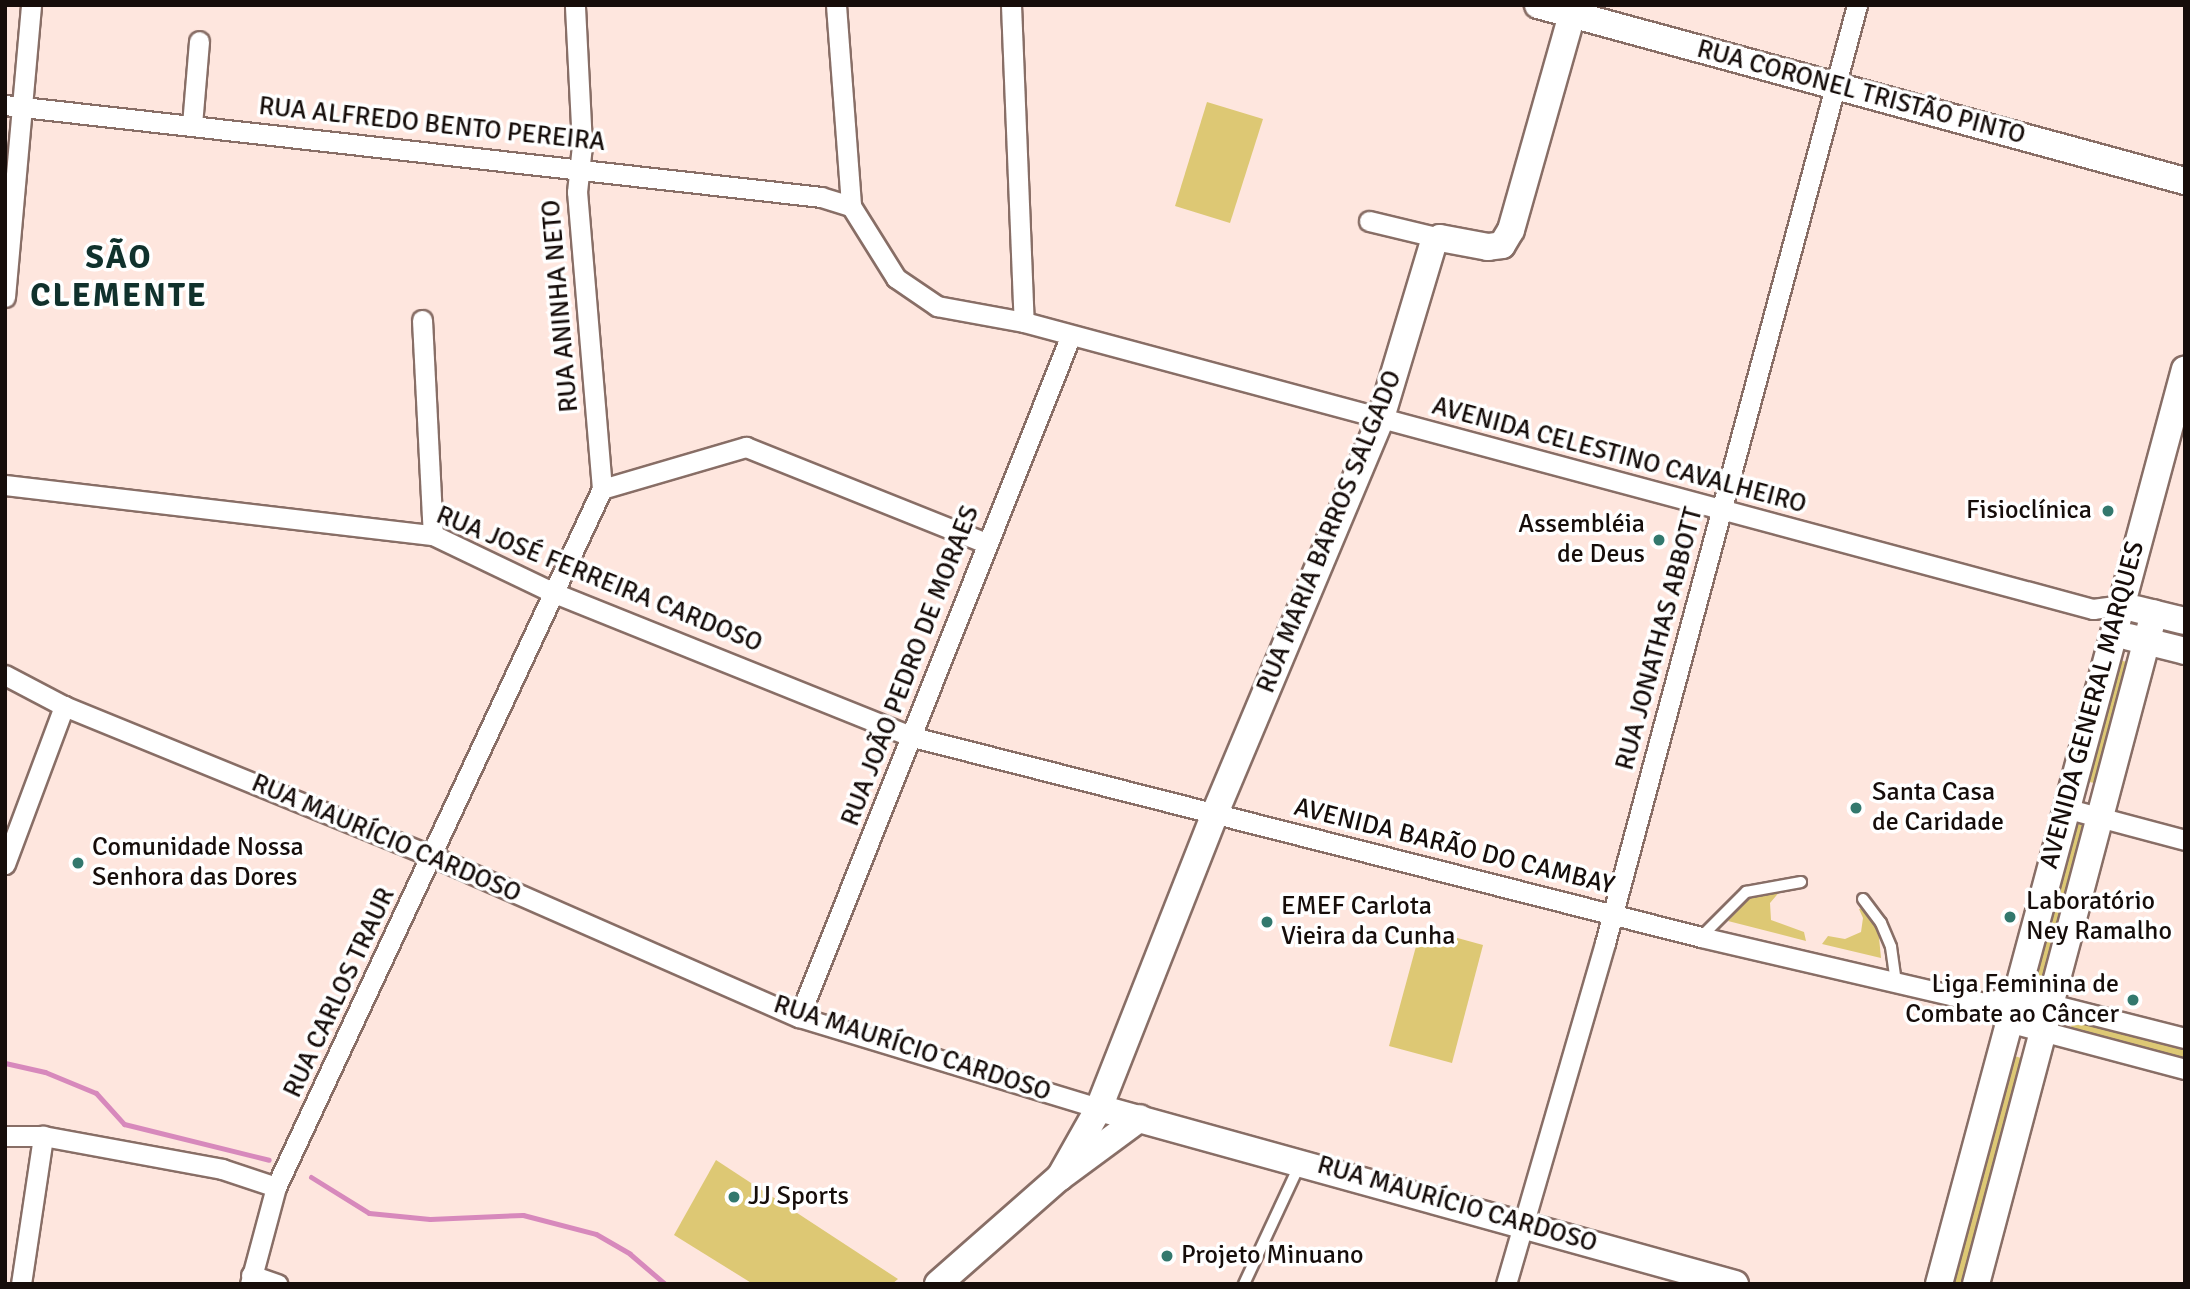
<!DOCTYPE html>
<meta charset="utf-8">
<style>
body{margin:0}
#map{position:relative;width:2190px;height:1289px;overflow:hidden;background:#fee6de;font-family:Signika,sans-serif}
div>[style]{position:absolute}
.green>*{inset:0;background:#ddc874}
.stream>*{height:5px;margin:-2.5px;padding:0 2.5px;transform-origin:2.5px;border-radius:2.5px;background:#d789bc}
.roads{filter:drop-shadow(2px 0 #886e66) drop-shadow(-2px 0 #886e66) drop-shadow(0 2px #886e66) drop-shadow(0 -2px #886e66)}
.lane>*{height:10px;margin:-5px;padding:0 5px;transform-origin:5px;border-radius:5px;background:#fff}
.street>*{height:19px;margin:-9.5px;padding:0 9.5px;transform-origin:9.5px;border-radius:9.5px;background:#fff}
.secondary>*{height:26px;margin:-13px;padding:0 13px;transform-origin:13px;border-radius:13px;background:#fff}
.dots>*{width:19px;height:19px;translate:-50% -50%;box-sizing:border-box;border:4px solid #fff;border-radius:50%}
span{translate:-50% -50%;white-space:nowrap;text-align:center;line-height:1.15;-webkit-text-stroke:7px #fff;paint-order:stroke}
.street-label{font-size:26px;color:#160d0a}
.poi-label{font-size:26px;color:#160d0a}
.right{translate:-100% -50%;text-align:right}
.left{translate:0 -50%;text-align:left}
.district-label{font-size:33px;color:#10312c;font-weight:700;letter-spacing:2px}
.frame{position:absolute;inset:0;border:7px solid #160d0a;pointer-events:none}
</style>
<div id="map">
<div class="green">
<i style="clip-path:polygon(1207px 102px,1263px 119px,1230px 223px,1175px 206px)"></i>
<i style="clip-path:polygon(2114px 659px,2127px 662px,2094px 783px,2081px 780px)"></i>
<i style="clip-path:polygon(2071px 822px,2085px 826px,2044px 984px,2030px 981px)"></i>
<i style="clip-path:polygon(1781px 890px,1770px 903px,1771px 920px,1804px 932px,1806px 941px,1728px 921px,1751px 897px)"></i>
<i style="clip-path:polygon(1867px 907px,1878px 927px,1881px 958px,1822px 944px,1828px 936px,1845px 939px,1861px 932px,1863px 918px,1859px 909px)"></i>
<i style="clip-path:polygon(1421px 928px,1483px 945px,1452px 1063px,1389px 1046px)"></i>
<i style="clip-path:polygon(2073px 1021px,2185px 1050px,2185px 1060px,2070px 1031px)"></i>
<i style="clip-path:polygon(2011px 1055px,2021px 1058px,1961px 1284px,1950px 1284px)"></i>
<i style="clip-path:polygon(716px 1160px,898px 1279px,892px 1284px,753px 1284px,674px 1235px)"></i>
</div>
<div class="stream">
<i style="left:5px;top:1063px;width:41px;rotate:12.7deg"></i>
<i style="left:45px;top:1072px;width:55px;rotate:22.4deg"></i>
<i style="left:96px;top:1093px;width:42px;rotate:47.9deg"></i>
<i style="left:124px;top:1124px;width:149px;rotate:13.9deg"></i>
<i style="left:311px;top:1177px;width:68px;rotate:31.8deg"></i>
<i style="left:369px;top:1213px;width:61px;rotate:5.6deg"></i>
<i style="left:430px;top:1219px;width:93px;rotate:-2.5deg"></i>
<i style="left:523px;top:1215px;width:75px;rotate:14.6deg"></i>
<i style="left:596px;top:1234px;width:39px;rotate:30deg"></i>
<i style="left:630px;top:1254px;width:46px;rotate:40.6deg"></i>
</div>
<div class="roads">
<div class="lane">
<i style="left:1863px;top:899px;width:30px;rotate:53deg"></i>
<i style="left:1881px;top:923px;width:26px;rotate:67deg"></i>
<i style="left:1891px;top:947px;width:36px;rotate:82deg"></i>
<i style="left:1701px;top:937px;width:64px;rotate:-45deg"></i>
<i style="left:1746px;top:892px;width:56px;rotate:-10.3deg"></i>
<i style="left:1244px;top:1284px;width:132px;rotate:-65deg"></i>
</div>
<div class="street">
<i style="left:836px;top:5px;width:202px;rotate:85.7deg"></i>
<i style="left:1011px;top:5px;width:317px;rotate:87.7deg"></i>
<i style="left:5px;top:105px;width:821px;rotate:6.43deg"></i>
<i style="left:821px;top:197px;width:31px;rotate:17deg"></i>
<i style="left:851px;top:206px;width:85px;rotate:58deg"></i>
<i style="left:896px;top:278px;width:50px;rotate:34.3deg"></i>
<i style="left:937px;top:306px;width:88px;rotate:10.4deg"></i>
<i style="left:1024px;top:322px;width:1107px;rotate:15.03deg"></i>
<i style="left:2093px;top:609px;width:28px;rotate:-8deg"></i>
<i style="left:192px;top:125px;width:84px;rotate:-85.2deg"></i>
<i style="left:1369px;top:221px;width:73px;rotate:13.5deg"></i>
<i style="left:5px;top:297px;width:293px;rotate:-84.9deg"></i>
<i style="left:422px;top:320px;width:215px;rotate:87.1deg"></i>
<i style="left:5px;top:485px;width:431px;rotate:6.7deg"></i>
<i style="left:433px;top:535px;width:132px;rotate:25.6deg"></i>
<i style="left:552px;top:592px;width:389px;rotate:21.9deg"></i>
<i style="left:913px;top:737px;width:813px;rotate:14.24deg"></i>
<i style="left:1701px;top:937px;width:291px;rotate:13.1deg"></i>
<i style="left:1984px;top:1003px;width:31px;rotate:38deg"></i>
<i style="left:2008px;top:1022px;width:183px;rotate:14.9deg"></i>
<i style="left:602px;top:489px;width:150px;rotate:-16.3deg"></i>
<i style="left:746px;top:447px;width:258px;rotate:21.8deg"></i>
<i style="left:5px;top:675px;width:67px;rotate:27.7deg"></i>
<i style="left:64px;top:706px;width:400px;rotate:22.2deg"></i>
<i style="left:434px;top:857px;width:399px;rotate:23.7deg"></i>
<i style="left:799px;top:1017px;width:313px;rotate:16.9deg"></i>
<i style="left:2065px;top:808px;width:124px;rotate:14.9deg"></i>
<i style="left:5px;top:864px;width:169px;rotate:-69.5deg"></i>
<i style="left:1984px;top:1003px;width:32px;rotate:-14deg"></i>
<i style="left:2015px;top:995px;width:175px;rotate:14.2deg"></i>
<i style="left:799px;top:1017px;width:734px;rotate:-68.26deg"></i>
<i style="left:5px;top:1136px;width:38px"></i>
<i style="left:43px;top:1136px;width:182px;rotate:10.4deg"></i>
<i style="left:222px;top:1169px;width:57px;rotate:18.4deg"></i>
<i style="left:251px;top:1275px;width:28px;rotate:19deg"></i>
<i style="left:21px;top:1284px;width:150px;rotate:-81.5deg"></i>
<i style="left:250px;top:1284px;width:100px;rotate:-75deg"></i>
<i style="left:276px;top:1187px;width:770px;rotate:-64.97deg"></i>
<i style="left:602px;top:489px;width:298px;rotate:-94.8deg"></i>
<i style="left:577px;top:192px;width:47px;rotate:-83.9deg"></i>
<i style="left:582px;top:145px;width:140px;rotate:-92.9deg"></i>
<i style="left:1506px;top:1284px;width:355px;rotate:-73.8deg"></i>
<i style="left:1605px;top:943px;width:971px;rotate:-74.96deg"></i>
</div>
<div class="secondary">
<i style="left:1538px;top:5px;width:671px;rotate:15.22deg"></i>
<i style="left:2136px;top:609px;width:50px;rotate:13.8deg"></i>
<i style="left:2129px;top:637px;width:58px;rotate:14deg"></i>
<i style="left:1099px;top:1108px;width:660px;rotate:15.47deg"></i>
<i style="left:1060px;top:1177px;width:79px;rotate:-60.5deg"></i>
<i style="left:1099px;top:1108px;width:317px;rotate:-68.5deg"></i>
<i style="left:1215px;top:813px;width:425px;rotate:-67.2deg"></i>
<i style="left:1380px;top:421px;width:185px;rotate:-73.3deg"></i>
<i style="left:1433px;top:244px;width:9px;rotate:-41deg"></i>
<i style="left:1440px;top:238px;width:49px;rotate:10.6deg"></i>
<i style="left:1488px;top:247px;width:14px;rotate:-8deg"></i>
<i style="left:1502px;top:245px;width:17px;rotate:-59deg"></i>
<i style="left:1511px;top:230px;width:223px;rotate:-74.2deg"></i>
<i style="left:938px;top:1284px;width:162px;rotate:-41.3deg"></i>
<i style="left:1060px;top:1177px;width:99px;rotate:-36.4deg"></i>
<i style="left:1939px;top:1284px;width:947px;rotate:-74.95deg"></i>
<i style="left:1976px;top:1284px;width:694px;rotate:-75.14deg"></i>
</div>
</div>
<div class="dots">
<i style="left:2108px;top:511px;background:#33786d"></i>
<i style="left:1659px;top:540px;background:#33786d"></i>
<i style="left:1856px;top:808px;background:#33786d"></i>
<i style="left:78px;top:863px;background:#33786d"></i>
<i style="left:2010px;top:917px;background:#33786d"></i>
<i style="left:1267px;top:922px;background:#33786d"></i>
<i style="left:2133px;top:1000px;background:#33786d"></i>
<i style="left:734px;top:1197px;background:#33786d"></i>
<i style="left:1167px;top:1256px;background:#33786d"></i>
</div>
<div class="street-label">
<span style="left:1861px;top:93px;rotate:15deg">RUA CORONEL TRISTÃO PINTO</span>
<span style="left:432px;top:125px;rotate:6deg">RUA ALFREDO BENTO PEREIRA</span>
<span style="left:561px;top:306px;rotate:-95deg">RUA ANINHA NETO</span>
<span style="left:1619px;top:456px;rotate:15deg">AVENIDA CELESTINO CAVALHEIRO</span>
<span style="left:1330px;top:532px;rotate:-68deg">RUA MARIA BARROS SALGADO</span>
<span style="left:599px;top:580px;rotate:22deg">RUA JOSÉ FERREIRA CARDOSO</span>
<span style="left:1660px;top:639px;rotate:-75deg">RUA JONATHAS ABBOTT</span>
<span style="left:911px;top:666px;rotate:-69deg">RUA JOÃO PEDRO DE MORAES</span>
<span style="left:2093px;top:705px;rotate:-75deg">AVENIDA GENERAL MARQUES</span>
<span style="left:386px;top:839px;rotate:23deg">RUA MAURÍCIO CARDOSO</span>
<span style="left:1454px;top:847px;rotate:14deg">AVENIDA BARÃO DO CAMBAY</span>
<span style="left:340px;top:993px;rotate:-65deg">RUA CARLOS TRAUR</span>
<span style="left:912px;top:1049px;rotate:18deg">RUA MAURÍCIO CARDOSO</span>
<span style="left:1457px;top:1205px;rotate:16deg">RUA MAURÍCIO CARDOSO</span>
</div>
<div class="poi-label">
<span class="right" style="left:2092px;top:511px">Fisioclínica</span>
<span class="right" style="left:1645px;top:540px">Assembléia<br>de Deus</span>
<span class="left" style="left:1872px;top:808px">Santa Casa<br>de Caridade</span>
<span class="left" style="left:92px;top:863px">Comunidade Nossa<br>Senhora das Dores</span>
<span class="left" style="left:2026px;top:917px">Laboratório<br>Ney Ramalho</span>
<span class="left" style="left:1281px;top:922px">EMEF Carlota<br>Vieira da Cunha</span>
<span class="right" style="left:2119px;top:1000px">Liga Feminina de<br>Combate ao Câncer</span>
<span class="left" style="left:748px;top:1197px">JJ Sports</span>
<span class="left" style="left:1181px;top:1256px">Projeto Minuano</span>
</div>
<div class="district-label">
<span style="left:119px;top:277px">SÃO<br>CLEMENTE</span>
</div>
<div class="frame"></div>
</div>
